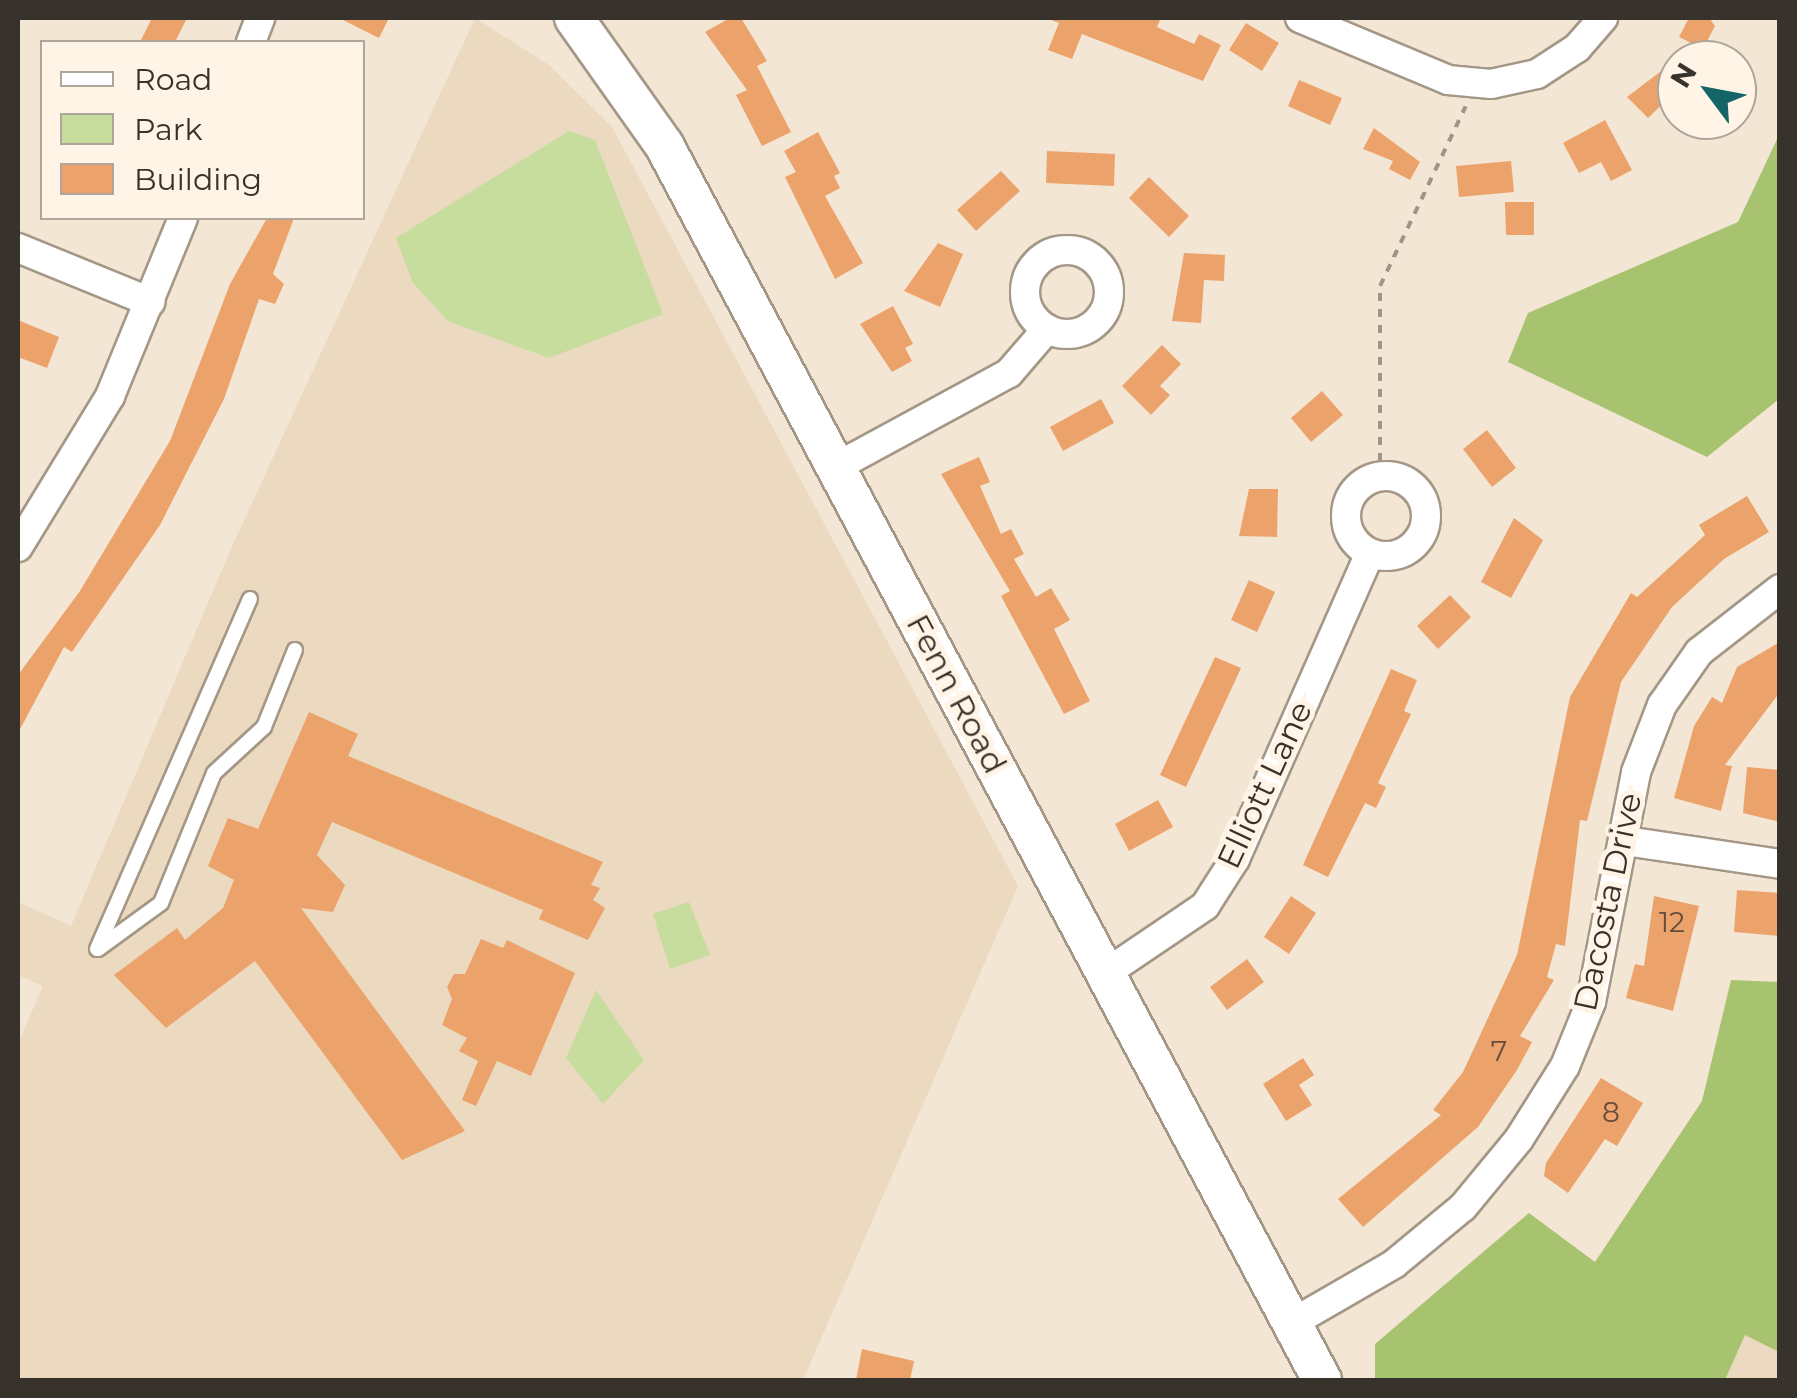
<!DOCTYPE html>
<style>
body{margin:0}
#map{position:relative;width:1797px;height:1398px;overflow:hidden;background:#f4e6d4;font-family:Montserrat,sans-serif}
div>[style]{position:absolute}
.built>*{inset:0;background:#ebd9c0}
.green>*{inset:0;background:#c7dd9e}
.forest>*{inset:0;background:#a8c370}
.building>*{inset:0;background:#eca36b}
.path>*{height:4px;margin-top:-2px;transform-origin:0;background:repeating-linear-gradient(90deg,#9e9487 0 8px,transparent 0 16px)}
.roads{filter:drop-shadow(2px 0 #a49786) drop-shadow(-2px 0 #a49786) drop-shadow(0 2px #a49786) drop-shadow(0 -2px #a49786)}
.lane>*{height:14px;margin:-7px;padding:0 7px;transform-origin:7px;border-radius:7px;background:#fff}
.street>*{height:28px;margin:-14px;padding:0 14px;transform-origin:14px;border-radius:14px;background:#fff}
.street>.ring{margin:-14px;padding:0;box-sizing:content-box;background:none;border:28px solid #fff;border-radius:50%}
.secondary>*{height:38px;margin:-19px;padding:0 19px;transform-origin:19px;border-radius:19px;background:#fff}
span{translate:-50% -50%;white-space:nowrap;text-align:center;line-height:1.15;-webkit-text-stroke:10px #fff4e5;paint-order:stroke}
.number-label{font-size:28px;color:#644e3b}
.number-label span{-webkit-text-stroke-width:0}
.street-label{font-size:32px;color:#37322b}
.frame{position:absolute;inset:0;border:20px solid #37322b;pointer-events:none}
.legend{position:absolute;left:40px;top:40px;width:325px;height:180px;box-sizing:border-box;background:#fff4e5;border:2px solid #afa69b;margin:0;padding:12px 18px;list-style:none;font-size:30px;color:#37322b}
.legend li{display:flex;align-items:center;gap:20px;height:50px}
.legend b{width:50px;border:2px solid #afa69b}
.north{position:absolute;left:1657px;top:40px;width:100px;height:100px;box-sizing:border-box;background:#fff4e5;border:2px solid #afa69b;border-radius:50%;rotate:302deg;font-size:28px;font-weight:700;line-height:40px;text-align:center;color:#37322b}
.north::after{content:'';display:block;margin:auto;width:35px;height:45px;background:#156467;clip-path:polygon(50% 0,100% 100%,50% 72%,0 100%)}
</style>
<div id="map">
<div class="built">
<i style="clip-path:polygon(475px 18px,549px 65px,612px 127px,1018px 886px,803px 1380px,18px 1380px,18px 1044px,43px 986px,18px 975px,18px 902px,71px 926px,230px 551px)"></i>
<i style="clip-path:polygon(1745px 1334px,1779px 1352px,1779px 1380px,1725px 1380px)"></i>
</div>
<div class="green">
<i style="clip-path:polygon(569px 131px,595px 140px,663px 314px,549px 358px,448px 321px,413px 283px,396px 238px)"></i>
<i style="clip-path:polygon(689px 902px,710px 955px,670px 969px,653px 914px)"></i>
<i style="clip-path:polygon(596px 990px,644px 1060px,603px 1104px,566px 1058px)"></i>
</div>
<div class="forest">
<i style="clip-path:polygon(1779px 135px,1779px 399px,1707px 457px,1508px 362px,1528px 313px,1738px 222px)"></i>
<i style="clip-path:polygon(1731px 980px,1779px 982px,1779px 1352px,1745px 1335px,1725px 1380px,1375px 1380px,1375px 1344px,1529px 1213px,1595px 1262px,1702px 1101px)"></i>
</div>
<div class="building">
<i style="clip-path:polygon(152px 18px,187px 18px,175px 42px,140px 42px)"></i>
<i style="clip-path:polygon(339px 18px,389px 18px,379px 38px)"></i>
<i style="clip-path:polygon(730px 18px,741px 18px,767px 61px,757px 66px,791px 132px,762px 146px,736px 95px,747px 90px,705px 32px)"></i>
<i style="clip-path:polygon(1046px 18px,1161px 18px,1157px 27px,1194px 44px,1199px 34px,1221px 45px,1203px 81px,1082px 34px,1072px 59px,1048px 50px,1059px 23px)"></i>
<i style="clip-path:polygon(1689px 18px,1709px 18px,1715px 26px,1703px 49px,1679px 37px)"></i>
<i style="clip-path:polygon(1246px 23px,1279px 43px,1262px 71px,1229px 50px)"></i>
<i style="clip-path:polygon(1677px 59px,1677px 90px,1648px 118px,1627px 97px)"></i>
<i style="clip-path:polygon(1299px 80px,1342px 98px,1330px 125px,1288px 106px)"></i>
<i style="clip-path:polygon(1605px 120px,1632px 170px,1611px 181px,1601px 162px,1579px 173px,1563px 143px)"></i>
<i style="clip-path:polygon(1374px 128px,1420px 162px,1410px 180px,1389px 169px,1393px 161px,1363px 149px)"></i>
<i style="clip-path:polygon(818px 132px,840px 173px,834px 176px,840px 188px,825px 196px,863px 263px,835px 279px,785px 177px,796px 172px,784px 151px)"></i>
<i style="clip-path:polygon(1047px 151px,1115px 154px,1114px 186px,1046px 183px)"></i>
<i style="clip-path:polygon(1511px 161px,1514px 192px,1459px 197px,1456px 166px)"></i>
<i style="clip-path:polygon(1001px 171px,1020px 191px,976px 231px,957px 210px)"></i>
<i style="clip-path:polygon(1149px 177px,1189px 216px,1169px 237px,1129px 198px)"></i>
<i style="clip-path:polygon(1505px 202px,1534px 202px,1534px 235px,1506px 235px)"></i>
<i style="clip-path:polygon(267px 218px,294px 218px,273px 274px,284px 284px,275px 304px,259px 299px,224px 399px,160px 525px,72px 652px,64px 647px,18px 733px,18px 675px,80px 591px,170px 441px,230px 284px)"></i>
<i style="clip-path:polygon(938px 243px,963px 254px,940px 307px,904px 291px)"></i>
<i style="clip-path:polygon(1184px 253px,1225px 255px,1224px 281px,1204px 280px,1201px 323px,1172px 321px)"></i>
<i style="clip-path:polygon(893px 306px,913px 344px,905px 348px,912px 361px,892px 372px,860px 324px)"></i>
<i style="clip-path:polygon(18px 320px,59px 337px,47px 368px,18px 357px)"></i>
<i style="clip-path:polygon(1162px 345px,1181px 364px,1160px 386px,1170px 395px,1151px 415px,1122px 386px)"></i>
<i style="clip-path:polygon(1322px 391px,1343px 415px,1311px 442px,1291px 418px)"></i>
<i style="clip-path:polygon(1101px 399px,1114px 423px,1063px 451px,1050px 427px)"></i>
<i style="clip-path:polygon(1487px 430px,1516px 468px,1492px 487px,1463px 449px)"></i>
<i style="clip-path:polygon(979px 457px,990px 482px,980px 486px,1001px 534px,1011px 529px,1024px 554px,1014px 559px,1036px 597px,1051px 588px,1070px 620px,1054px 629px,1090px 701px,1064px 714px,1001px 596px,1010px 591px,941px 474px)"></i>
<i style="clip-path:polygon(1249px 489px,1278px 489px,1277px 537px,1239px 536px)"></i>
<i style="clip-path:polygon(1747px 496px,1769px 532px,1724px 559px,1672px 607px,1621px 682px,1587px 821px,1580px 820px,1565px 946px,1556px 944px,1547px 977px,1554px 980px,1520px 1036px,1532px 1042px,1517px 1070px,1478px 1127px,1363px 1227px,1338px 1199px,1441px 1115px,1433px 1110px,1463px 1072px,1517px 955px,1570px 697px,1631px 593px,1637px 597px,1705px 535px,1699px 525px)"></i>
<i style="clip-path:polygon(1514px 518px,1543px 540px,1511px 598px,1481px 582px)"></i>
<i style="clip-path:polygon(1249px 580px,1275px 592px,1257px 632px,1231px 620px)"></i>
<i style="clip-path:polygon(1450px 595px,1471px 617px,1438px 649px,1417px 626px)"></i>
<i style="clip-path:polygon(1780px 642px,1780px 692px,1725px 765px,1732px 766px,1721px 811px,1674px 798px,1694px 726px,1712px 697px,1722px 703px,1737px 667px)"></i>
<i style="clip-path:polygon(1215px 657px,1241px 668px,1186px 787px,1160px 775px)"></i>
<i style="clip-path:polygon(1391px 669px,1417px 680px,1404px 711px,1411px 714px,1378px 783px,1386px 787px,1376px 808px,1365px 803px,1328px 877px,1303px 865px)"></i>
<i style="clip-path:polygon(309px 712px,358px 734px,348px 756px,603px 862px,591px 885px,600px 888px,593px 900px,605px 908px,588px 940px,539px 919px,543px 910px,332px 822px,317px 855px,345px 885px,333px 912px,301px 908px,465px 1131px,402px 1160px,255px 961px,166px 1028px,114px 975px,177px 928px,185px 940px,223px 908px,234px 880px,208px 866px,228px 818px,258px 829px)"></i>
<i style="clip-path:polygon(1747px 767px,1780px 770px,1780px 822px,1743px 813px)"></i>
<i style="clip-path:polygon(1158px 800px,1173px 827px,1129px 851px,1115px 824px)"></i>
<i style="clip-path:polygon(1737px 890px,1780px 893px,1780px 936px,1734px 932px)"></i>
<i style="clip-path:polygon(1291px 896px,1316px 913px,1289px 954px,1264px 937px)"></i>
<i style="clip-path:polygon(1654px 896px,1699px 906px,1673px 1011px,1626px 998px,1635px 964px,1644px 966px)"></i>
<i style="clip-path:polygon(481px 939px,503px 948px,507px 940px,575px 973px,531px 1076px,497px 1061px,476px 1106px,462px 1100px,478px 1061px,459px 1051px,467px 1038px,442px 1025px,452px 999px,447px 987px,454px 974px,465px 974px)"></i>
<i style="clip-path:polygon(1247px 959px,1264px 982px,1227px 1010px,1210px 987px)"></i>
<i style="clip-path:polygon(1303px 1058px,1314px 1075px,1299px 1085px,1312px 1105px,1286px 1121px,1263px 1084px)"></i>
<i style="clip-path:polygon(1601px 1078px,1643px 1103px,1617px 1146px,1605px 1139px,1568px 1193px,1544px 1176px,1546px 1163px)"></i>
<i style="clip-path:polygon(862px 1349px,914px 1361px,910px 1380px,856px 1380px)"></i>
</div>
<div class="path">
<i style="left:1380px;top:477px;width:191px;rotate:-90deg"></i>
<i style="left:1380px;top:286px;width:199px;rotate:-64.5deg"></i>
</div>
<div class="roads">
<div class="lane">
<i style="left:97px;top:949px;width:382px;rotate:-66.4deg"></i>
<i style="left:98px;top:949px;width:78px;rotate:-36.1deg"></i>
<i style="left:161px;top:903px;width:140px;rotate:-67.8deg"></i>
<i style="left:214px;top:773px;width:68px;rotate:-42.6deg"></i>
<i style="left:264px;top:727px;width:83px;rotate:-68.1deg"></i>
</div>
<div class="street">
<i style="left:1300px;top:18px;width:160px;rotate:22.7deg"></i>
<i style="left:1448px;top:80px;width:43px;rotate:5.3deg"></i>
<i style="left:1491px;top:84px;width:47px;rotate:-12.3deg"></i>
<i style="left:1537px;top:74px;width:48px;rotate:-33deg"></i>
<i style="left:1577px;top:48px;width:40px;rotate:-49deg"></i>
<i style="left:251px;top:42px;width:26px;rotate:-69deg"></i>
<i style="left:18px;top:248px;width:143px;rotate:22.2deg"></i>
<i class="ring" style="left:1025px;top:250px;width:56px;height:56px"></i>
<i style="left:836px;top:467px;width:197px;rotate:-28.5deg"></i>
<i style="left:1009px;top:373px;width:58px;rotate:-49.2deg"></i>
<i class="ring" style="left:1346px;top:476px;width:52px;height:52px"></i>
<i style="left:18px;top:547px;width:177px;rotate:-58.6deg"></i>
<i style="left:110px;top:396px;width:192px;rotate:-67.7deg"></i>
<i style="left:1625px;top:841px;width:157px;rotate:8.4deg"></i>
<i style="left:1106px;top:973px;width:120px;rotate:-34.1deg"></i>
<i style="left:1205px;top:906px;width:56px;rotate:-57.4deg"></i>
<i style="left:1235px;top:859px;width:334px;rotate:-66.2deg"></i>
<i style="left:1292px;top:1323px;width:118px;rotate:-30deg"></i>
<i style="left:1394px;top:1264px;width:89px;rotate:-39.6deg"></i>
<i style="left:1463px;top:1207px;width:88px;rotate:-50.5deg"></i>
<i style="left:1519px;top:1139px;width:86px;rotate:-57.8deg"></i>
<i style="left:1565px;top:1066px;width:69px;rotate:-67.9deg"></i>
<i style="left:1591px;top:1002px;width:234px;rotate:-78.9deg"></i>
<i style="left:1636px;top:772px;width:72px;rotate:-68.8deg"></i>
<i style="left:1662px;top:705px;width:65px;rotate:-55.1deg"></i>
<i style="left:1699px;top:652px;width:103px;rotate:-37.9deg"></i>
</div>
<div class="secondary">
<i style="left:574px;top:18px;width:156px;rotate:54.7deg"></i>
<i style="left:664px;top:145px;width:1399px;rotate:61.95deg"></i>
</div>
</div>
<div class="number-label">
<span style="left:1672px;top:922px">12</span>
<span style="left:1499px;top:1051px">7</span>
<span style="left:1611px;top:1112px">8</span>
</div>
<div class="street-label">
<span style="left:956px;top:694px;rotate:62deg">Fenn Road</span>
<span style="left:1265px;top:785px;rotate:-65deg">Elliott Lane</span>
<span style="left:1608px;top:902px;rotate:-78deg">Dacosta Drive</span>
</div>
<div class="frame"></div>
<ul class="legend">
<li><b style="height:12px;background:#fff"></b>Road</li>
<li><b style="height:28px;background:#c7dd9e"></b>Park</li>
<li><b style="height:28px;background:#eca36b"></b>Building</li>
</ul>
<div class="north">N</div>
</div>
